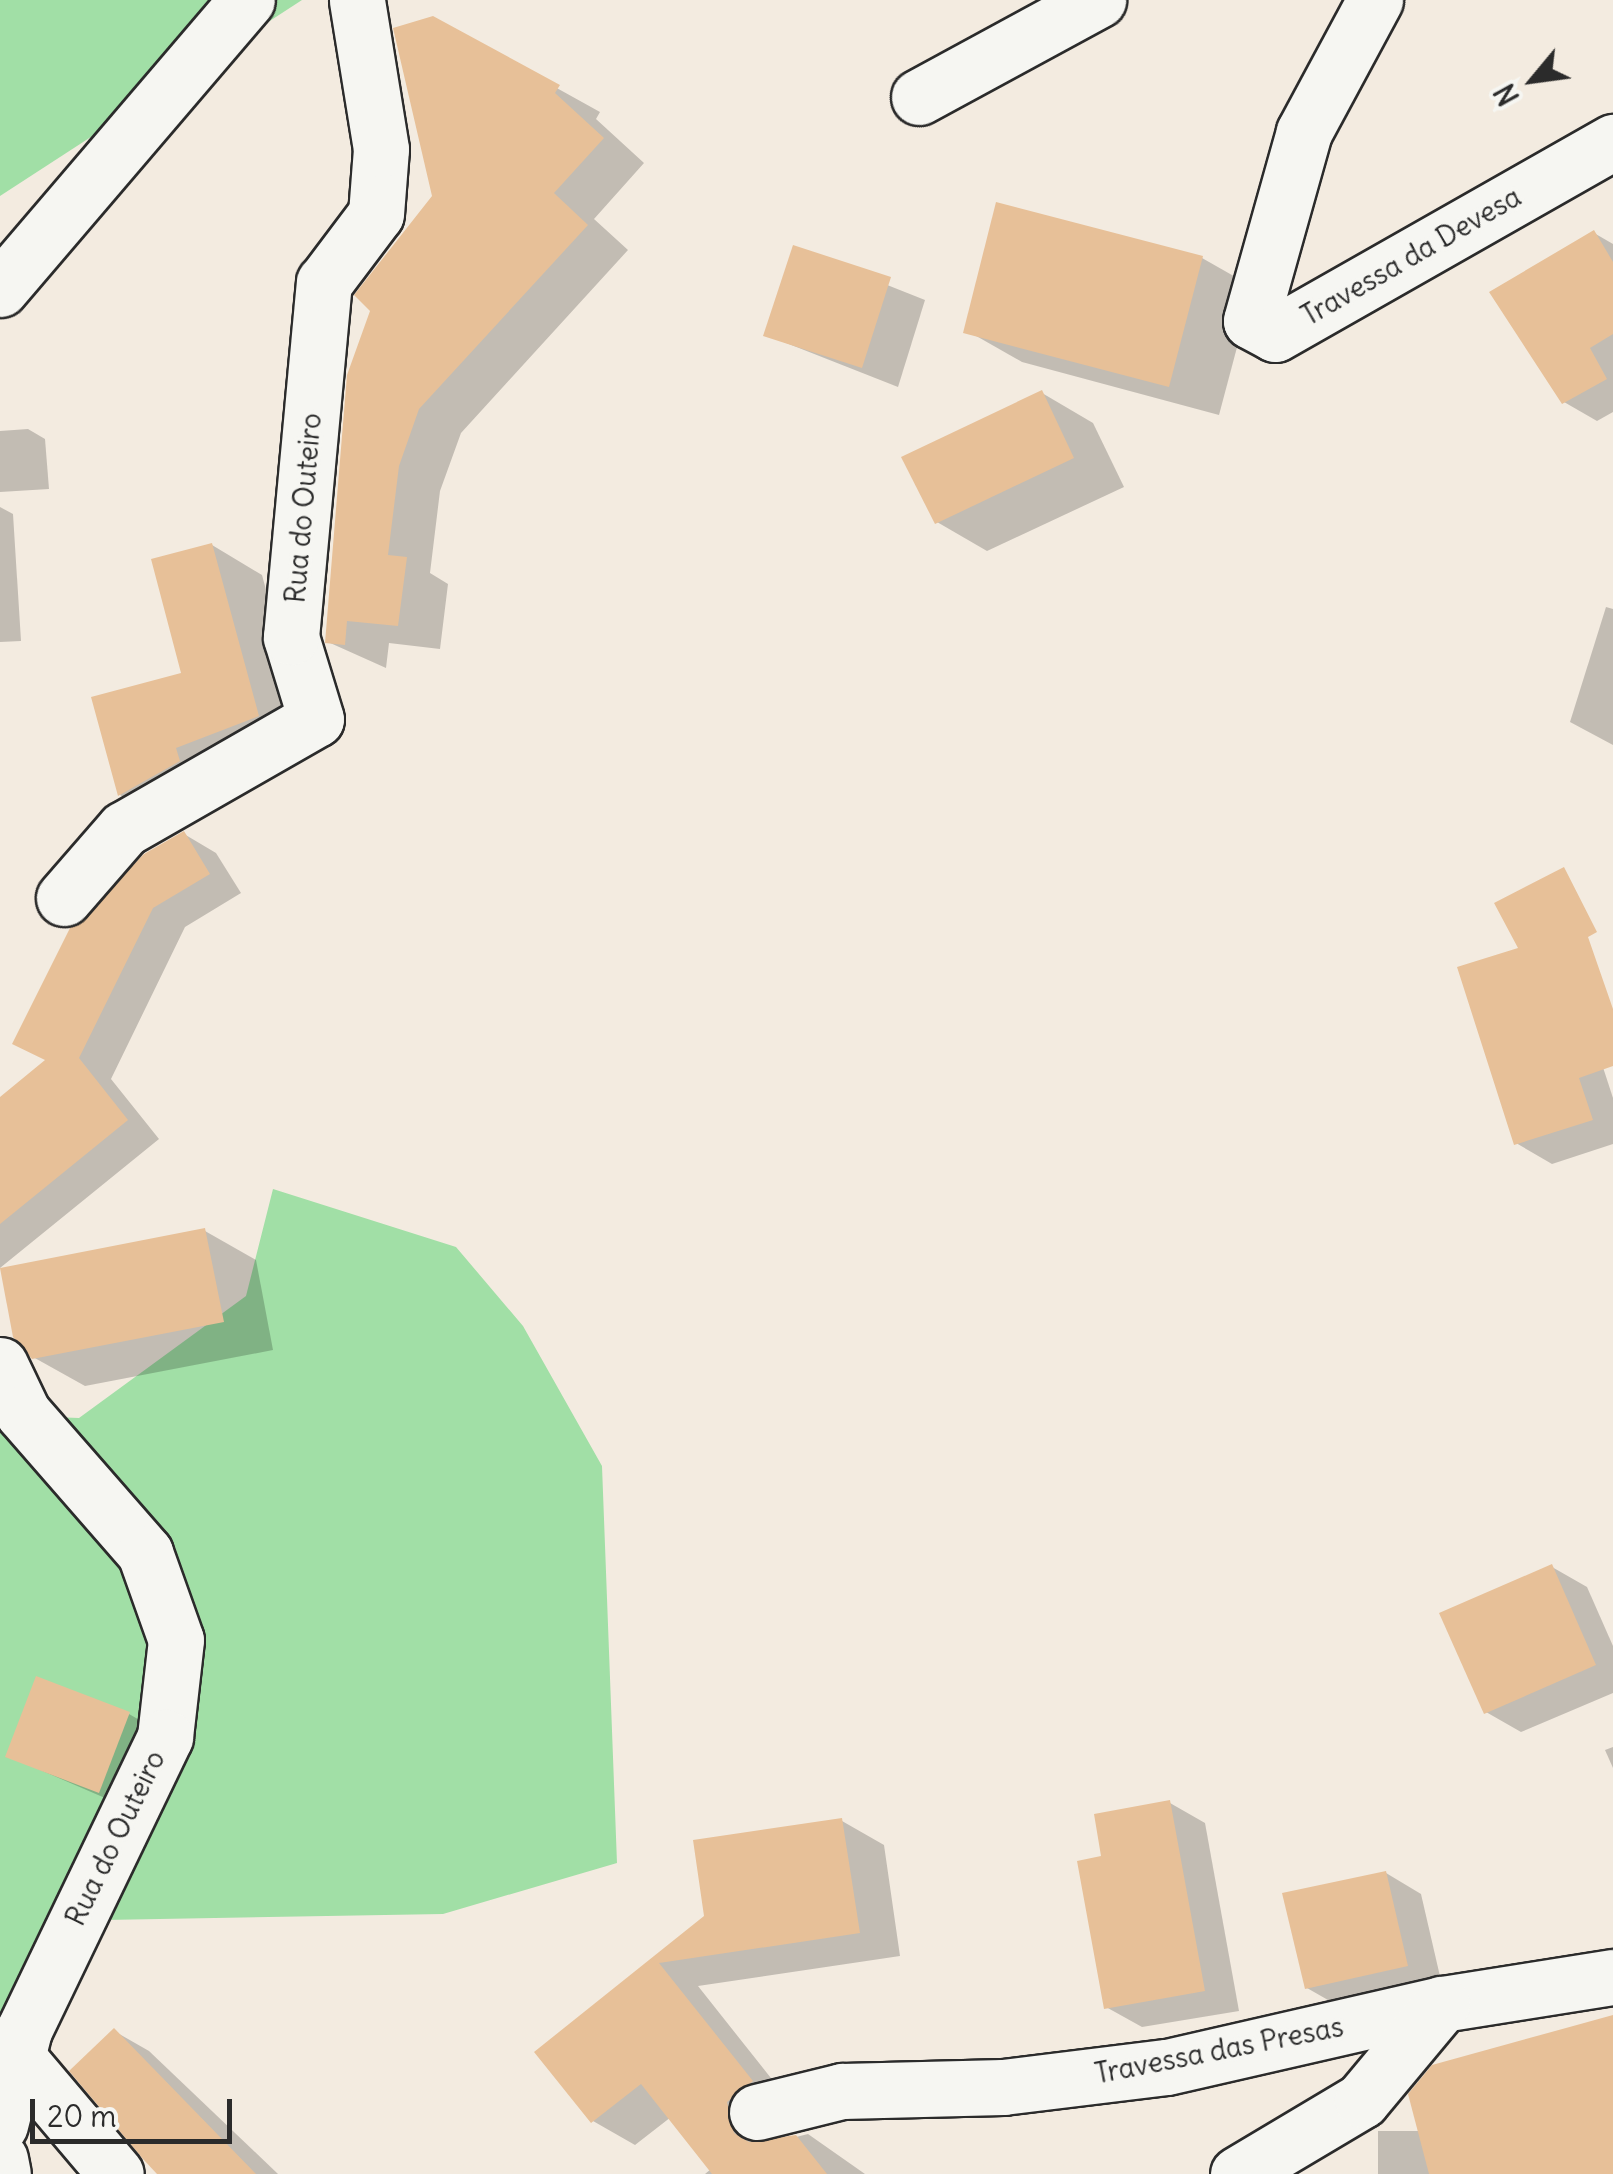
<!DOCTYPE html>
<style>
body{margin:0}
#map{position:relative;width:1613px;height:2174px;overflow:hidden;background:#f3ebe0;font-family:Delius,sans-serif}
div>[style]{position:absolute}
.green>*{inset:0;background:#a1dfa6}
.shadow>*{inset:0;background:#0003}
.building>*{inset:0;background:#e7c098}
.roads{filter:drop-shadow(2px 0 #2b2b2b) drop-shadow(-2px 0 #2b2b2b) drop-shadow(0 2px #2b2b2b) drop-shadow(0 -2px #2b2b2b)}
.street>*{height:55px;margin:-27.5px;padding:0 27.5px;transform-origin:27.5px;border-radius:27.5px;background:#f6f6f2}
span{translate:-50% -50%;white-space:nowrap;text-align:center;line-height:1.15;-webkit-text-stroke:8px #f6f6f2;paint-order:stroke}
.street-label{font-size:28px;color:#2b2b2b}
.north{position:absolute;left:1483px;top:30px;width:100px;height:100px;-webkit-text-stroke:8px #f6f6f2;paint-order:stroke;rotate:241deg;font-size:28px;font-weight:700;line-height:40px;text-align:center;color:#2b2b2b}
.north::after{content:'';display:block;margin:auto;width:35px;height:45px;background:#2b2b2b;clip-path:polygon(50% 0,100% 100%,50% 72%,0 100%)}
.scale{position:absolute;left:30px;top:2099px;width:202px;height:45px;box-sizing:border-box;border:5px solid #2b2b2b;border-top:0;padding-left:12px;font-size:30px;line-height:35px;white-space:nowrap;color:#2b2b2b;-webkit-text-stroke:8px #f6f6f2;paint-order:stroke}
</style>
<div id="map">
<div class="green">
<i style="clip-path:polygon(0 0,302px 0,0 196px)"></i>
<i style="clip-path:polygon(273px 1189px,456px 1247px,523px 1326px,602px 1466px,617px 1863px,443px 1914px,49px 1921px,0 2032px,0 1415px,79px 1418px,246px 1296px)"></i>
</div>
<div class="shadow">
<i style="clip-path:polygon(432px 19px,600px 112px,596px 119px,644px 163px,594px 219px,628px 250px,461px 433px,440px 491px,430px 573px,448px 584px,440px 649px,389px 643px,386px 668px,328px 642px,435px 196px)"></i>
<i style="clip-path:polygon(1594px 233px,1613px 244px,1613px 412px,1597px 421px,1564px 402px)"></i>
<i style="clip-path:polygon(794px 248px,925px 300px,898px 387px,766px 335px)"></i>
<i style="clip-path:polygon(1202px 258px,1253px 287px,1219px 415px,1022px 362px,971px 333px)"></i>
<i style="clip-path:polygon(1042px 393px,1093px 423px,1124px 487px,987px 551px,937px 522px)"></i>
<i style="clip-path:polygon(28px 429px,45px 439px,49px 489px,0 492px,0 431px)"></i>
<i style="clip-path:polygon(0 507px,13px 514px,21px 641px,0 642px)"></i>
<i style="clip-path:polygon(212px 545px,262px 575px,308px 745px,171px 824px,120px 795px,184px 675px)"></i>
<i style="clip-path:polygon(1606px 607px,1613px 609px,1613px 745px,1570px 722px)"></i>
<i style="clip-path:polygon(184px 834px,216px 853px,241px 893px,185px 927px,111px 1079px,159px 1139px,0 1268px,0 1100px,48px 1061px)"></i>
<i style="clip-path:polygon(1570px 966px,1613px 1098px,1613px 1144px,1552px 1164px,1516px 1143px)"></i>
<i style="clip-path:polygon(205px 1231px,256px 1260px,273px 1350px,85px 1386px,33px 1357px)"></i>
<i style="clip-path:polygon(1552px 1567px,1587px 1587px,1613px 1646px,1613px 1693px,1521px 1732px,1486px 1712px)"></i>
<i style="clip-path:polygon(129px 1714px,164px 1734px,135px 1811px,8px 1756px)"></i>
<i style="clip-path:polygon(1613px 1747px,1613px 1768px,1605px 1750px)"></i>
<i style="clip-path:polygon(1170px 1803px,1205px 1823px,1239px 2011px,1142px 2027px,1106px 2007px,1104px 1858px)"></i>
<i style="clip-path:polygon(842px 1821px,884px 1845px,900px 1956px,698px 1986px,793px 2106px,768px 2127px,772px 2143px,808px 2134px,865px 2174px,705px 2174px,711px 2169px,671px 2117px,635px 2145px,593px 2121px,538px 2053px)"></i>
<i style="clip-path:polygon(1386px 1873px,1421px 1894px,1442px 1985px,1342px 2008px,1307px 1988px)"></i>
<i style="clip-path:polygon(1613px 2018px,1613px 2174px,1378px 2174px,1378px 2131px,1420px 2131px)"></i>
<i style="clip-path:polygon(114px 2031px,149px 2051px,278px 2174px,164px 2174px)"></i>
</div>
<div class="building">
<i style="clip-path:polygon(433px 16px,560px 85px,555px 93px,604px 138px,554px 193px,588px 225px,419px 409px,399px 466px,388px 555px,407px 557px,398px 626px,347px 621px,345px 645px,325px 643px,347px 375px,370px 311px,354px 295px,432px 196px,393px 28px)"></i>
<i style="clip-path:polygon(996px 202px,1203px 256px,1169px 387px,963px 333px)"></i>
<i style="clip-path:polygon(1594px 230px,1613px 262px,1613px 334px,1590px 348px,1607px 379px,1562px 404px,1489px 292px)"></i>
<i style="clip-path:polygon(793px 245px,891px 277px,862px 368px,763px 336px)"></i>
<i style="clip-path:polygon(1042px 390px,1074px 458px,935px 524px,901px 457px)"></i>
<i style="clip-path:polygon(212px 543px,259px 716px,176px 748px,180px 761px,118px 796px,91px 697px,181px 673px,151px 559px)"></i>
<i style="clip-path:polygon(184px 831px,210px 874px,153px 908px,79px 1058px,128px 1120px,0 1224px,0 1097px,45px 1060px,12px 1044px,70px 928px,144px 854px)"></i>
<i style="clip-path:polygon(1564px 867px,1597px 932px,1588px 937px,1613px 1009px,1613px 1066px,1579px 1078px,1593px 1120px,1514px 1145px,1457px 967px,1518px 948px,1494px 903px)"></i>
<i style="clip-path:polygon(205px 1228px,224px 1322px,32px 1359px,13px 1337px,0 1268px)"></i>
<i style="clip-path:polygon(1552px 1564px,1596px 1665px,1484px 1714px,1439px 1613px)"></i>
<i style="clip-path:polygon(36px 1676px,130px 1712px,99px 1793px,5px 1757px)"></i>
<i style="clip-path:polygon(1170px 1800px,1205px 1991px,1104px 2009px,1077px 1861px,1101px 1856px,1094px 1814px)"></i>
<i style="clip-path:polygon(842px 1818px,860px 1933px,659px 1963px,753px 2081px,727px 2102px,734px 2133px,749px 2142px,796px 2135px,827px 2174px,712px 2174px,641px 2084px,591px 2123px,534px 2052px,704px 1916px,693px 1840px)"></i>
<i style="clip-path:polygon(1386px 1871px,1408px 1966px,1305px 1989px,1282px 1893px)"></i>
<i style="clip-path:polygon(1613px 2015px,1613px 2174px,1429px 2174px,1408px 2094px,1432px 2065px)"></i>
<i style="clip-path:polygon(114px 2028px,256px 2174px,157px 2174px,143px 2159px,69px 2071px)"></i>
</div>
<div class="roads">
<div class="street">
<i style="left:1375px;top:0;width:150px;rotate:118.3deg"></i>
<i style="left:1304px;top:132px;width:196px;rotate:105.7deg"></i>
<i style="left:1251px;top:321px;width:27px;rotate:28deg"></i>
<i style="left:1275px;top:334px;width:389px;rotate:-29.6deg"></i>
<i style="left:919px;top:97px;width:204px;rotate:-28.5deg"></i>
<i style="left:0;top:289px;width:380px;rotate:-49.5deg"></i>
<i style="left:64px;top:898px;width:91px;rotate:-49deg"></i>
<i style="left:124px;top:829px;width:221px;rotate:-29.8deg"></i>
<i style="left:316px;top:719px;width:86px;rotate:-107deg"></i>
<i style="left:291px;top:637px;width:356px;rotate:-84.7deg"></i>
<i style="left:324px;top:283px;width:86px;rotate:-53deg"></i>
<i style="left:376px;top:214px;width:65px;rotate:-85.6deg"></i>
<i style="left:381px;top:149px;width:151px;rotate:-99.2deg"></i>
<i style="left:0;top:1365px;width:53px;rotate:64.4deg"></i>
<i style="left:23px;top:1413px;width:186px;rotate:48.9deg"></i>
<i style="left:145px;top:1553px;width:92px;rotate:70.4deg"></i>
<i style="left:176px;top:1640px;width:98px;rotate:96.5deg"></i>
<i style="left:165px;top:1737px;width:325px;rotate:115.7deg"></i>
<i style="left:24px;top:2030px;width:98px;rotate:104.2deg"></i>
<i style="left:17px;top:2057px;width:153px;rotate:49.8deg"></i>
<i style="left:757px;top:2112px;width:88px;rotate:-13.9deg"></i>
<i style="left:842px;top:2091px;width:161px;rotate:-1.4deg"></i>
<i style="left:1003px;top:2087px;width:165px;rotate:-7deg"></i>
<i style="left:1167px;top:2067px;width:282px;rotate:-12.9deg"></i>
<i style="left:1442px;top:2004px;width:173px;rotate:-9deg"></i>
<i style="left:0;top:2159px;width:15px;rotate:79deg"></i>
<i style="left:1238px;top:2174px;width:144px;rotate:-30.8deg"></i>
<i style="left:1362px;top:2100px;width:125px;rotate:-50.2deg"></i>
</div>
</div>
<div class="street-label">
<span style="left:1411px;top:256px;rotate:-30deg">Travessa da Devesa</span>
<span style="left:303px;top:508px;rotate:-85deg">Rua do Outeiro</span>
<span style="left:115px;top:1838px;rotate:-64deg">Rua do Outeiro</span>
<span style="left:1219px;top:2050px;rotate:-11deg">Travessa das Presas</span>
</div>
<div class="north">N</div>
<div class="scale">20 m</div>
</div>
